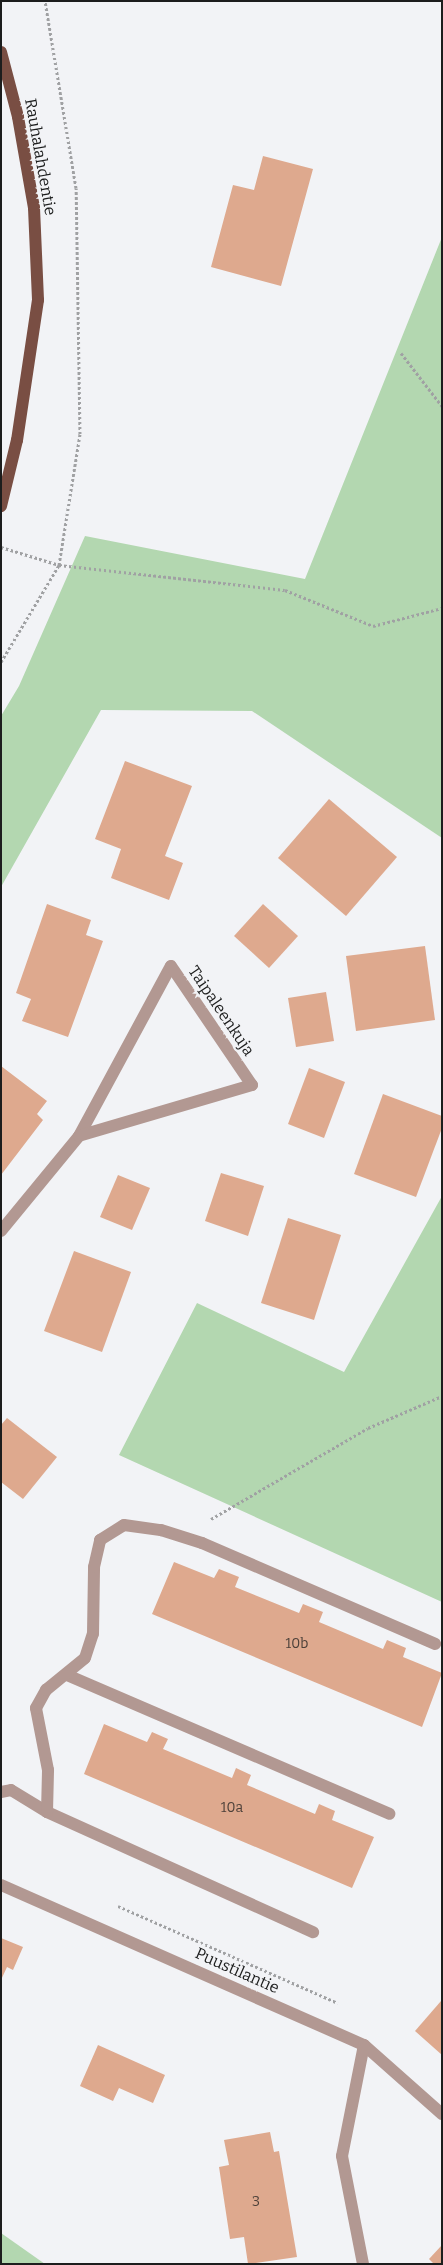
<!DOCTYPE html>
<style>
body{margin:0}
#map{position:relative;width:443px;height:2265px;overflow:hidden;background:#f2f3f6;font-family:Bitter,serif}
div>[style]{position:absolute}
.green>*{inset:0;background:#b3d7b0}
.building>*{inset:0;background:#dea98e}
.path>*{height:3px;margin-top:-1.5px;transform-origin:0;background:repeating-linear-gradient(90deg,#a0a1a3 0 2.5px,transparent 0 5px)}
.minor>*{height:12px;margin:-6px;padding:0 6px;transform-origin:6px;border-radius:6px;background:#b29892}
.major>*{height:12px;margin:-6px;padding:0 6px;transform-origin:6px;border-radius:6px;background:#794e43}
span{translate:-50% -50%;white-space:nowrap;text-align:center;line-height:1.15;-webkit-text-stroke:4.5px #f2f3f6;paint-order:stroke}
.number-label{font-size:14px;color:#4c4039}
.number-label span{-webkit-text-stroke-width:0}
.street-label{font-size:16px;color:#1c1d1d}
.frame{position:absolute;inset:0;border:2px solid #1c1d1d;pointer-events:none}
</style>
<div id="map">
<div class="green">
<i style="clip-path:polygon(442px 237px,442px 838px,252px 711px,101px 710px,1px 887px,1px 716px,19px 686px,85px 536px,305px 579px)"></i>
<i style="clip-path:polygon(442px 1196px,442px 1602px,119px 1455px,197px 1303px,344px 1372px)"></i>
<i style="clip-path:polygon(1px 2233px,45px 2264px,1px 2264px)"></i>
</div>
<div class="building">
<i style="clip-path:polygon(263px 156px,313px 169px,281px 286px,211px 267px,233px 185px,254px 190px)"></i>
<i style="clip-path:polygon(125px 761px,192px 786px,165px 856px,183px 863px,169px 900px,111px 878px,121px 849px,95px 839px)"></i>
<i style="clip-path:polygon(329px 799px,397px 857px,346px 916px,278px 858px)"></i>
<i style="clip-path:polygon(47px 904px,91px 920px,86px 935px,103px 941px,68px 1037px,22px 1021px,31px 999px,16px 993px)"></i>
<i style="clip-path:polygon(263px 904px,298px 936px,269px 968px,234px 936px)"></i>
<i style="clip-path:polygon(425px 946px,435px 1020px,356px 1031px,346px 956px)"></i>
<i style="clip-path:polygon(326px 992px,334px 1041px,296px 1047px,288px 998px)"></i>
<i style="clip-path:polygon(1px 1066px,47px 1101px,37px 1114px,43px 1120px,1px 1175px)"></i>
<i style="clip-path:polygon(309px 1068px,345px 1082px,324px 1138px,288px 1124px)"></i>
<i style="clip-path:polygon(383px 1094px,442px 1116px,442px 1128px,416px 1197px,354px 1174px)"></i>
<i style="clip-path:polygon(221px 1173px,264px 1186px,248px 1236px,205px 1221px)"></i>
<i style="clip-path:polygon(118px 1175px,150px 1188px,132px 1230px,100px 1217px)"></i>
<i style="clip-path:polygon(288px 1218px,341px 1235px,314px 1320px,261px 1303px)"></i>
<i style="clip-path:polygon(74px 1251px,131px 1272px,102px 1352px,44px 1331px)"></i>
<i style="clip-path:polygon(7px 1418px,57px 1457px,23px 1499px,1px 1482px,1px 1425px)"></i>
<i style="clip-path:polygon(174px 1562px,214px 1578px,219px 1569px,239px 1577px,235px 1587px,299px 1613px,303px 1604px,323px 1612px,319px 1622px,383px 1649px,387px 1640px,406px 1648px,403px 1657px,442px 1673px,422px 1727px,152px 1614px)"></i>
<i style="clip-path:polygon(104px 1724px,147px 1742px,152px 1732px,168px 1739px,163px 1749px,232px 1778px,236px 1768px,251px 1775px,247px 1785px,315px 1814px,319px 1804px,335px 1811px,332px 1820px,374px 1837px,352px 1888px,84px 1774px)"></i>
<i style="clip-path:polygon(1px 1938px,23px 1947px,13px 1970px,7px 1967px,1px 1980px)"></i>
<i style="clip-path:polygon(441px 2001px,442px 2002px,442px 2055px,415px 2031px)"></i>
<i style="clip-path:polygon(98px 2045px,165px 2075px,153px 2103px,119px 2088px,113px 2101px,80px 2086px)"></i>
<i style="clip-path:polygon(270px 2132px,274px 2152px,279px 2151px,297px 2257px,248px 2264px,244px 2237px,230px 2239px,219px 2167px,229px 2165px,224px 2140px)"></i>
<i style="clip-path:polygon(442px 2245px,442px 2264px,434px 2264px,429px 2259px)"></i>
</div>
<div class="path">
<i style="left:401px;top:353px;width:67px;rotate:52.3deg"></i>
<i style="left:1px;top:547px;width:61px;rotate:17.2deg"></i>
<i style="left:59px;top:565px;width:227px;rotate:6.3deg"></i>
<i style="left:285px;top:590px;width:95px;rotate:22.2deg"></i>
<i style="left:373px;top:626px;width:71px;rotate:-14.6deg"></i>
<i style="left:1px;top:662px;width:113px;rotate:-59.1deg"></i>
<i style="left:59px;top:565px;width:133px;rotate:-80.9deg"></i>
<i style="left:80px;top:434px;width:246px;rotate:-90.9deg"></i>
<i style="left:76px;top:188px;width:190px;rotate:-99.4deg"></i>
<i style="left:211px;top:1519px;width:181px;rotate:-30.1deg"></i>
<i style="left:368px;top:1428px;width:81px;rotate:-23.4deg"></i>
<i style="left:118px;top:1906px;width:240px;rotate:23.8deg"></i>
</div>
<div class="minor">
<i style="left:1px;top:1231px;width:123px;rotate:-50.6deg"></i>
<i style="left:79px;top:1136px;width:193px;rotate:-61.6deg"></i>
<i style="left:171px;top:966px;width:144px;rotate:55.8deg"></i>
<i style="left:252px;top:1085px;width:180px;rotate:163.6deg"></i>
<i style="left:67px;top:1675px;width:351px;rotate:23.3deg"></i>
<i style="left:1px;top:1792px;width:10px;rotate:-11deg"></i>
<i style="left:11px;top:1790px;width:42px;rotate:31.4deg"></i>
<i style="left:47px;top:1812px;width:292px;rotate:24.3deg"></i>
<i style="left:47px;top:1812px;width:42px;rotate:-88.6deg"></i>
<i style="left:48px;top:1770px;width:63px;rotate:-101deg"></i>
<i style="left:36px;top:1708px;width:21px;rotate:-61deg"></i>
<i style="left:46px;top:1690px;width:50px;rotate:-39.4deg"></i>
<i style="left:85px;top:1658px;width:25px;rotate:-72deg"></i>
<i style="left:93px;top:1634px;width:67px;rotate:-89.1deg"></i>
<i style="left:94px;top:1567px;width:28px;rotate:-77deg"></i>
<i style="left:100px;top:1540px;width:28px;rotate:-32deg"></i>
<i style="left:124px;top:1525px;width:37px;rotate:8deg"></i>
<i style="left:161px;top:1530px;width:43px;rotate:17.6deg"></i>
<i style="left:202px;top:1543px;width:254px;rotate:23.4deg"></i>
<i style="left:1px;top:1885px;width:397px;rotate:23.8deg"></i>
<i style="left:364px;top:2045px;width:104px;rotate:41.5deg"></i>
<i style="left:363px;top:2264px;width:110px;rotate:-101deg"></i>
<i style="left:342px;top:2156px;width:113px;rotate:-78.8deg"></i>
</div>
<div class="major">
<i style="left:1px;top:52px;width:67px;rotate:75.3deg"></i>
<i style="left:18px;top:117px;width:92px;rotate:80deg"></i>
<i style="left:34px;top:208px;width:92px;rotate:87.5deg"></i>
<i style="left:38px;top:300px;width:142px;rotate:98.5deg"></i>
<i style="left:17px;top:440px;width:68px;rotate:103.6deg"></i>
</div>
<div class="number-label">
<span style="left:297px;top:1644px">10b</span>
<span style="left:232px;top:1808px">10a</span>
<span style="left:256px;top:2202px">3</span>
</div>
<div class="street-label">
<span style="left:40px;top:157px;rotate:80deg">Rauhalahdentie</span>
<span style="left:221px;top:1011px;rotate:56deg">Taipaleenkuja</span>
<span style="left:237px;top:1971px;rotate:24deg">Puustilantie</span>
</div>
<div class="frame"></div>
</div>
